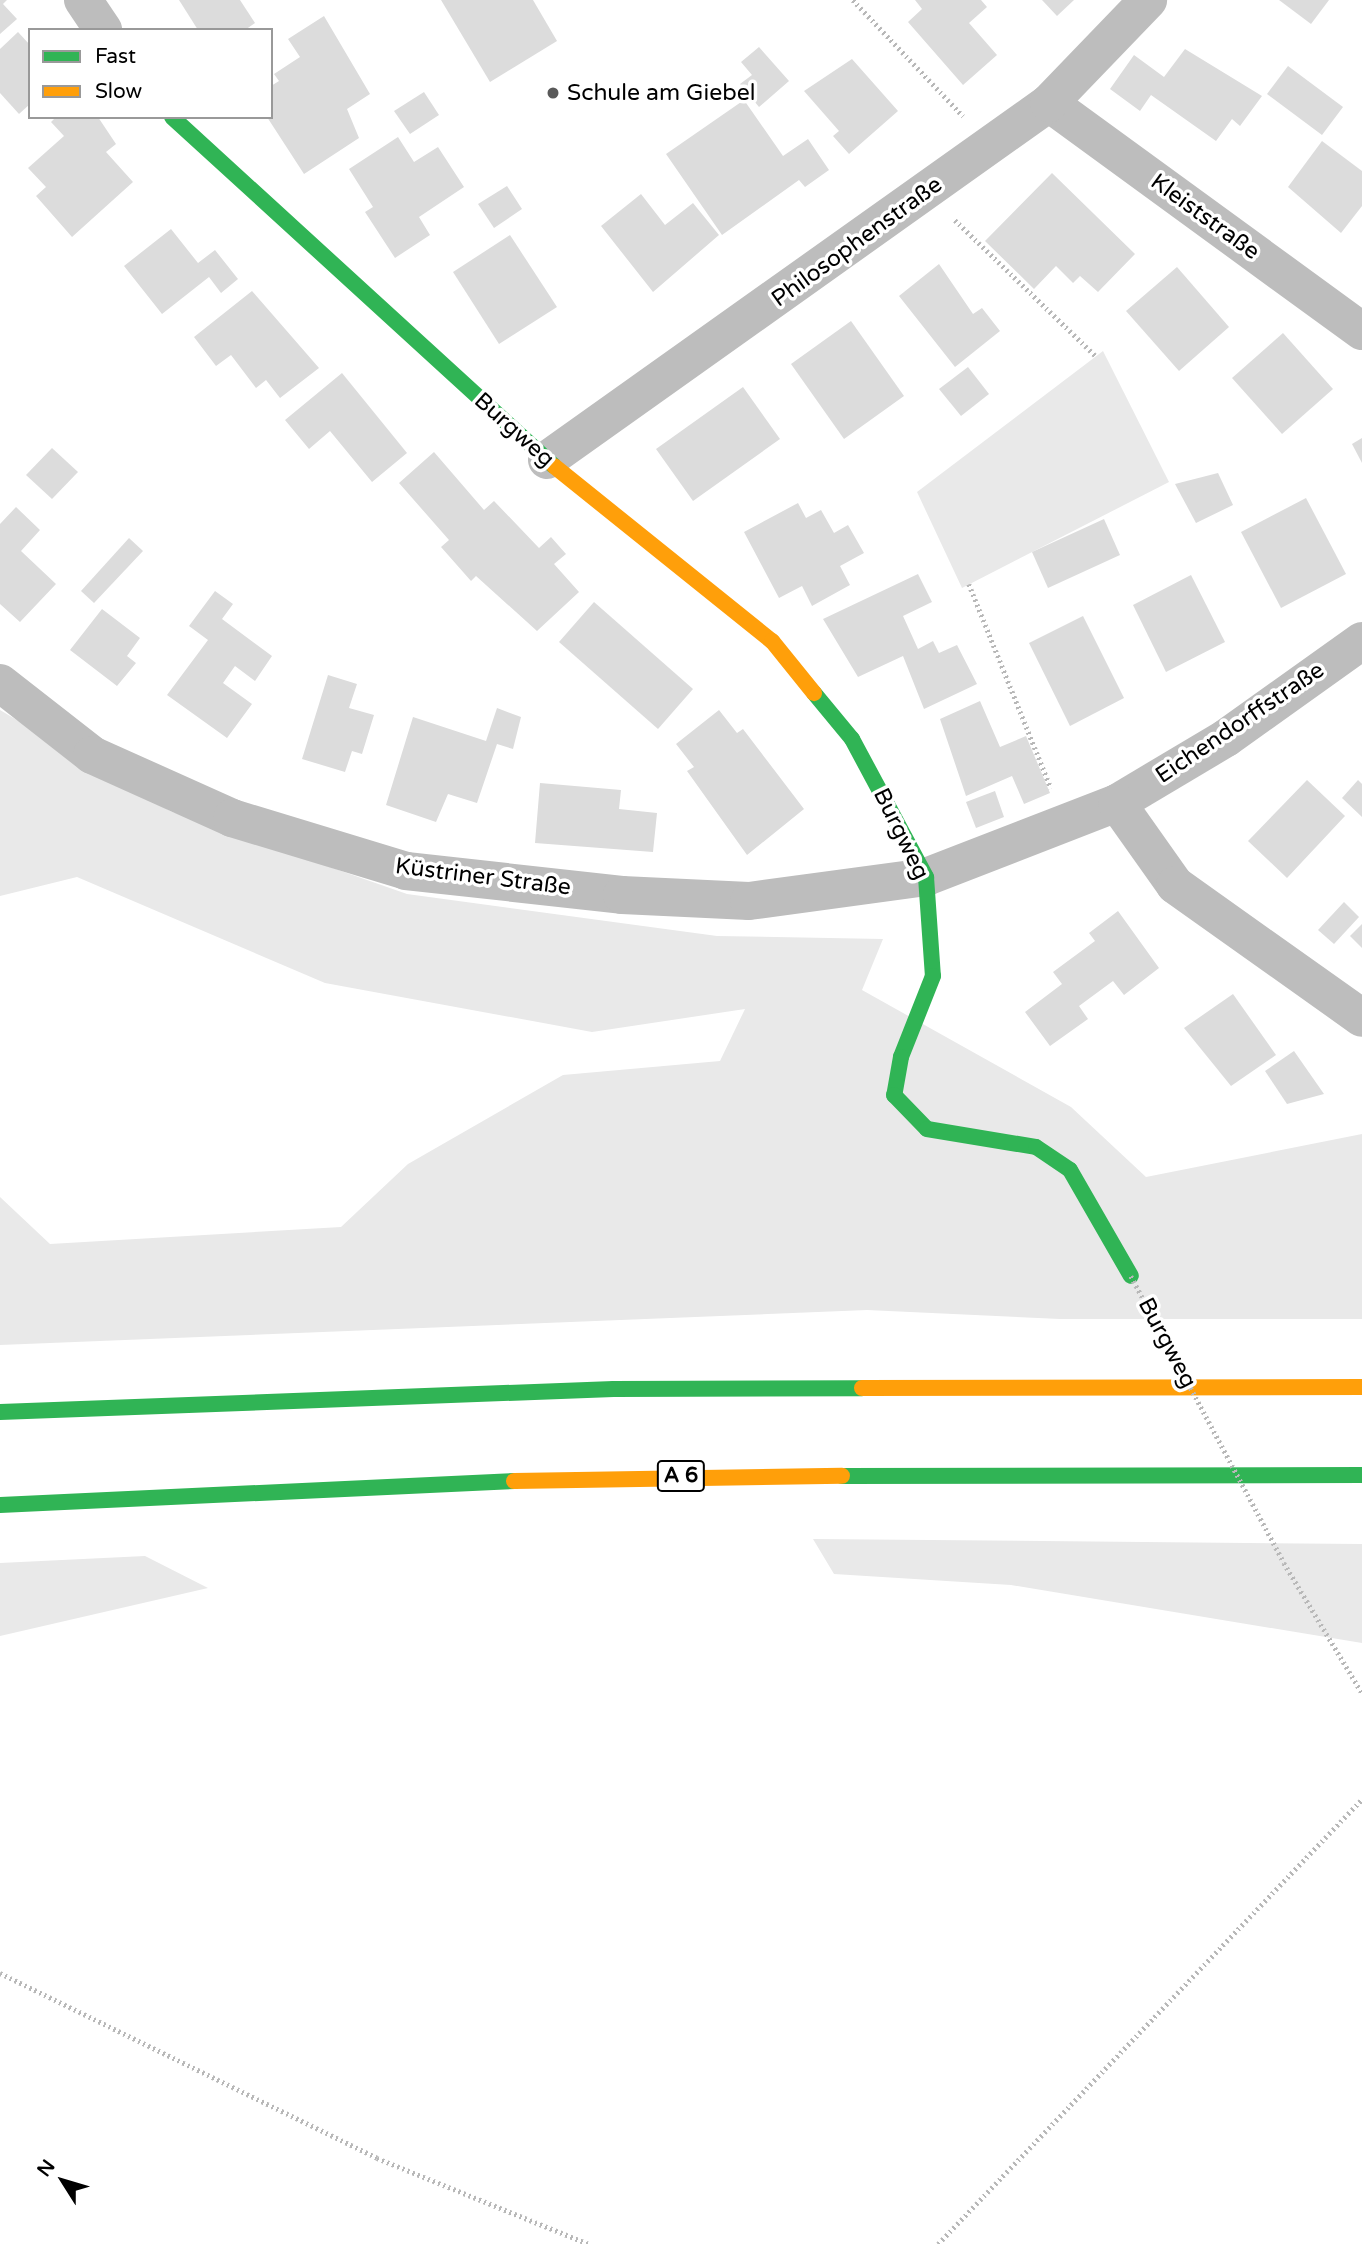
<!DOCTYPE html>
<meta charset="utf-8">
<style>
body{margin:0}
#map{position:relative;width:1362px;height:2244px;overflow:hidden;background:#fff;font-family:"Varela Round",sans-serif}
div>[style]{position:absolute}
.green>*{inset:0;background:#e9e9e9}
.building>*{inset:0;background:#dcdcdc}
.path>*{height:4.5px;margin-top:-2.25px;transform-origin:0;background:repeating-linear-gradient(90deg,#b8b8b8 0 2px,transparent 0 5.5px)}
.street>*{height:38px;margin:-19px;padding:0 19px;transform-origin:19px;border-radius:19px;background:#bdbdbd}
.fast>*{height:16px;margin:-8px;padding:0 8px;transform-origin:8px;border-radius:8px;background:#30b455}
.slow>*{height:16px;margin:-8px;padding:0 8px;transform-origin:8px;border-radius:8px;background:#ff9f0a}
.path-bridge>*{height:4.5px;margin-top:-2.25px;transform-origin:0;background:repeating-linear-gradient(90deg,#b8b8b8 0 2px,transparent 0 5.5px)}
.dots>*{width:19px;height:19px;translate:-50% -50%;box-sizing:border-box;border:4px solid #fff;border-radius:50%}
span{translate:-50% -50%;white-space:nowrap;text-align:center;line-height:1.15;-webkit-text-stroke:7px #fff;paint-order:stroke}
.shield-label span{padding:2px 5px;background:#fff;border:2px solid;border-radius:5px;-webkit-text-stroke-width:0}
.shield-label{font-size:21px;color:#000;font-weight:700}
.poi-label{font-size:23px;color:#000}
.left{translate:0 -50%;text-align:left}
.street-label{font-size:23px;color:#000}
.legend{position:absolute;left:28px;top:28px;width:245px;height:91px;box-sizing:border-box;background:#fff;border:2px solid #999;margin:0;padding:9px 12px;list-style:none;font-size:21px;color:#000}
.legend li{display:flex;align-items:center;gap:14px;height:35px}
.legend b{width:35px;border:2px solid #999}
.north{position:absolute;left:28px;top:2146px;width:70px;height:70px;-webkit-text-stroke:5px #fff;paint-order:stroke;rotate:307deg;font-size:19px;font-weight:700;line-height:28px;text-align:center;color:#000}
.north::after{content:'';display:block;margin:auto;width:24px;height:32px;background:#000;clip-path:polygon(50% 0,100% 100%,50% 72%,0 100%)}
</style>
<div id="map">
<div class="green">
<i style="clip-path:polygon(1103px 351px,1169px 482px,962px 588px,917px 492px)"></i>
<i style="clip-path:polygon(0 710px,170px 811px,407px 894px,717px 936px,883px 939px,862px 990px,1071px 1107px,1146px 1177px,1362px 1134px,1362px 1319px,1060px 1319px,867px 1310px,0 1345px,0 1197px,50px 1244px,341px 1227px,408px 1164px,563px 1075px,720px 1061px,745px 1009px,592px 1032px,325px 983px,77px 877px,0 896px)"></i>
<i style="clip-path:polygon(813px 1539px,1362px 1544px,1362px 1643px,1011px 1585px,834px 1574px)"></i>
<i style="clip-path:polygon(145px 1556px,208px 1588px,0 1636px,0 1563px)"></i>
</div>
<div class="building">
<i style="clip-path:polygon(0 0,7px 0,3px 4px,17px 19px,0 34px)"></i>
<i style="clip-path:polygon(179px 0,240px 0,255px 23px,245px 30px,198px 30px)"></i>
<i style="clip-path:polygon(441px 0,533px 0,557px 41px,490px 82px)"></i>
<i style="clip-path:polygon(915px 0,981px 0,987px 7px,969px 23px,997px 55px,963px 85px,908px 22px,922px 9px)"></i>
<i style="clip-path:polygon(1042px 0,1074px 0,1057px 16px)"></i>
<i style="clip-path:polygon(1279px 0,1329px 0,1311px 24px)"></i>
<i style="clip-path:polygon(324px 16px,370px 94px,347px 109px,359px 138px,304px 174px,267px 117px,271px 86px,279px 81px,274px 74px,300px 57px,288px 39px)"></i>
<i style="clip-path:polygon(18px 32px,30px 45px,30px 104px,19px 114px,0 93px,0 49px)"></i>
<i style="clip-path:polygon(759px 47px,789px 81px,759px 107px,740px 84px,752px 75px,741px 62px)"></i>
<i style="clip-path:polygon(1185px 49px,1262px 96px,1240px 126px,1232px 119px,1216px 141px,1151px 95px,1140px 111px,1110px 89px,1134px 55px,1164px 77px)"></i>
<i style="clip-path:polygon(852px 59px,898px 111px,849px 154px,833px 136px,839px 131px,804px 91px)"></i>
<i style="clip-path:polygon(1288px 66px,1343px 107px,1322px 135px,1267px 94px)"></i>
<i style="clip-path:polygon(424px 92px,439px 115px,410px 134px,394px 111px)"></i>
<i style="clip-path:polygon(744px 100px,783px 156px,808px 139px,829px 170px,805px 187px,799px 180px,722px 235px,666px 154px)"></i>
<i style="clip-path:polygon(56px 117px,98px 117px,116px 144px,106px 152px,133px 182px,72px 237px,36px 196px,46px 187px,28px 168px,64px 136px,51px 122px)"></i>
<i style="clip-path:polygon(398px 137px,414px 162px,438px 147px,464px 187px,419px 217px,430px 235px,395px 258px,365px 212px,373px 207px,349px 169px)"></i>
<i style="clip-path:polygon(1322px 141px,1362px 171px,1362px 206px,1341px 233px,1288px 187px)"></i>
<i style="clip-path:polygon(1052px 173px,1135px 254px,1098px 292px,1080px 276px,1073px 283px,1056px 266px,1034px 289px,985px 241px)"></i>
<i style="clip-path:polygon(507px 186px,522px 209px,494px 228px,478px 204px)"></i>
<i style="clip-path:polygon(641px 194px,665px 225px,693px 203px,719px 235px,653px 292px,601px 226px)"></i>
<i style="clip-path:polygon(171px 229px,198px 263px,215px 250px,238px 279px,221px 293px,209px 277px,162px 314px,124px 266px)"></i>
<i style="clip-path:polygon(510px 235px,557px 307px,499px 344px,453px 272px)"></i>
<i style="clip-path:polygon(939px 264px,973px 314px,982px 308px,1000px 331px,955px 367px,899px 296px)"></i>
<i style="clip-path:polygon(1177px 267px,1229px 327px,1179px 371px,1126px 311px)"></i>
<i style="clip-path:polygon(252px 291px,319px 368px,280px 398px,266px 380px,256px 388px,231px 355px,216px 366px,194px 337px)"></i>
<i style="clip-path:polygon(851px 321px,904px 396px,844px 439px,791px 364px)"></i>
<i style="clip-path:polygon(1283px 333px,1333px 389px,1282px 434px,1232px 378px)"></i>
<i style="clip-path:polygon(968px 367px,989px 394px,961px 416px,939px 389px)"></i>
<i style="clip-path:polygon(342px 373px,407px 453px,372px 482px,330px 431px,309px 449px,285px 420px)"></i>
<i style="clip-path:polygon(743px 387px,780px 439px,693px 501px,656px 449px)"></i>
<i style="clip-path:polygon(1362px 438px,1362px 463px,1352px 444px)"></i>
<i style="clip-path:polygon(52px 448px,78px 472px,52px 499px,26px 475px)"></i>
<i style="clip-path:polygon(434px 452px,484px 510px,494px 501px,539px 548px,551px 537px,566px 554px,554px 564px,579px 592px,537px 631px,476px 576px,471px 581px,441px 547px,449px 540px,399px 483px)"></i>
<i style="clip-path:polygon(1218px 473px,1233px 505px,1196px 523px,1175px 484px)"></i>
<i style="clip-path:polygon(1306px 498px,1346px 574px,1281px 608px,1241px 532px)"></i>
<i style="clip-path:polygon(798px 503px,806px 518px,821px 510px,834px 533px,848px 525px,864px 553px,840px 566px,850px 585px,812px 606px,802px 586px,779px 598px,744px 532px)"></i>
<i style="clip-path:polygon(16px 507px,40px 530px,21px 551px,56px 584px,20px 622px,0 604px,0 524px)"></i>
<i style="clip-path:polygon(1104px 519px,1120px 555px,1048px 588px,1032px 552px)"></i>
<i style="clip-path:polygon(129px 538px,143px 551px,94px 603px,81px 591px)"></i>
<i style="clip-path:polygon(918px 574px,932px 602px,903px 616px,918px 649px,933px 641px,939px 653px,957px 645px,977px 684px,924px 709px,903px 656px,858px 677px,823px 619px)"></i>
<i style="clip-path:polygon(1191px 575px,1225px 642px,1166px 672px,1133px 605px)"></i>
<i style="clip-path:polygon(215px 591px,233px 604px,222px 619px,272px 656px,255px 681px,235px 666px,223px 683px,252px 704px,227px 738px,167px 695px,208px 640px,189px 626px)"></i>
<i style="clip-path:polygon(594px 602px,693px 689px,658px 729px,559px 642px)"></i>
<i style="clip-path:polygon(102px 609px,140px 638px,127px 656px,136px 663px,117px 686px,70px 650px)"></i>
<i style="clip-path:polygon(1083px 616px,1124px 698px,1070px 726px,1029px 643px)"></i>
<i style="clip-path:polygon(328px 675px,357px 684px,349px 708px,374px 715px,362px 754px,352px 751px,345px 772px,302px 759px)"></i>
<i style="clip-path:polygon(980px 701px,1000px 747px,1026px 736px,1050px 793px,1024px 804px,1012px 776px,966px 796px,940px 719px)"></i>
<i style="clip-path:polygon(497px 708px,521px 717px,513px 749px,497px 744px,477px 803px,448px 794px,436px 822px,386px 805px,413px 717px,486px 741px)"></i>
<i style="clip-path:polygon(719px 710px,737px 733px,743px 729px,804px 809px,747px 855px,687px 771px,694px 767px,676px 744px)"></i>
<i style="clip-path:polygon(1307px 780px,1345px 816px,1287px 878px,1248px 841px)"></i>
<i style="clip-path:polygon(1358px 780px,1362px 784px,1362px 817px,1342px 798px)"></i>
<i style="clip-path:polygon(540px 783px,621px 790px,619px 809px,657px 813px,653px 852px,535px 843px)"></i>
<i style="clip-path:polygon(995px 791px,1004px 817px,976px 828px,966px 802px)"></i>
<i style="clip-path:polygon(1344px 902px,1359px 917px,1334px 944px,1318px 930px)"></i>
<i style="clip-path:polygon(1118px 911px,1159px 968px,1124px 995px,1113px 981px,1079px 1006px,1088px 1019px,1050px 1046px,1025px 1012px,1062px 984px,1053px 972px,1095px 941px,1089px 933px)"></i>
<i style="clip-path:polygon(1362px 924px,1362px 948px,1350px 936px)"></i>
<i style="clip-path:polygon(1233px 994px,1276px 1055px,1231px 1086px,1184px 1028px)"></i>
<i style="clip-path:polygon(1294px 1051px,1324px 1094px,1287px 1104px,1265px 1071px)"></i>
</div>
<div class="path">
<i style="left:853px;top:0;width:160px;rotate:46.5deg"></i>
<i style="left:955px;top:220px;width:196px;rotate:44deg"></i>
<i style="left:969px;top:584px;width:220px;rotate:68.1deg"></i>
<i style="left:1284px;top:1563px;width:152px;rotate:59deg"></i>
<i style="left:0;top:1973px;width:420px;rotate:26.1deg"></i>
<i style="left:377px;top:2158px;width:229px;rotate:22.1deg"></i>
<i style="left:938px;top:2244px;width:615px;rotate:-46.38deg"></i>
</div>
<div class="street">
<i style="left:83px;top:0;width:36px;rotate:56deg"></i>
<i style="left:1049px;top:103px;width:387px;rotate:36.1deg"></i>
<i style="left:547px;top:460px;width:616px;rotate:-35.42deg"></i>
<i style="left:1049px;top:103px;width:143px;rotate:-46.1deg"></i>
<i style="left:0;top:683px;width:117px;rotate:38deg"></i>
<i style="left:92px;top:755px;width:154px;rotate:24.2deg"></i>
<i style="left:232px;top:818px;width:182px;rotate:16.9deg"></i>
<i style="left:406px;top:871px;width:217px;rotate:6.3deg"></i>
<i style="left:622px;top:895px;width:127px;rotate:2.7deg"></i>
<i style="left:749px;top:901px;width:179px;rotate:-7.7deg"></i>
<i style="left:926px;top:877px;width:205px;rotate:-21.2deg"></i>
<i style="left:1117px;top:803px;width:127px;rotate:-30.8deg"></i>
<i style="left:1226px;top:738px;width:167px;rotate:-35.5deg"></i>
<i style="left:1117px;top:803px;width:100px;rotate:54.7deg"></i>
<i style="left:1175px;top:885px;width:229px;rotate:35.4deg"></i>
</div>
<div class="fast">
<i style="left:172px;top:117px;width:517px;rotate:42.42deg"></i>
<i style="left:814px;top:693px;width:60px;rotate:50.4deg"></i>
<i style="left:852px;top:739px;width:157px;rotate:61.8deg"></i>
<i style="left:926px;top:877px;width:99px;rotate:86deg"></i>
<i style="left:933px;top:976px;width:87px;rotate:111.6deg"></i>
<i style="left:901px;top:1057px;width:39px;rotate:100deg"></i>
<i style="left:894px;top:1095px;width:47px;rotate:45.9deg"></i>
<i style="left:927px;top:1129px;width:110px;rotate:9.4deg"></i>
<i style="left:1036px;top:1147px;width:41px;rotate:34.1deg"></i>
<i style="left:1070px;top:1170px;width:122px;rotate:60.1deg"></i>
<i style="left:0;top:1412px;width:614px;rotate:-2.15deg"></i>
<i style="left:614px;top:1389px;width:248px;rotate:-0.2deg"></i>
<i style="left:842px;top:1476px;width:520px;rotate:-0.11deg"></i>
<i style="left:0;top:1505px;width:515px;rotate:-2.67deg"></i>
</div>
<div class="slow">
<i style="left:554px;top:466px;width:280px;rotate:38.8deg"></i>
<i style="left:772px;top:641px;width:67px;rotate:51.1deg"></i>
<i style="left:862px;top:1388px;width:500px;rotate:-0.11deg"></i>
<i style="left:514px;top:1481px;width:328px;rotate:-0.9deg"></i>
</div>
<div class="path-bridge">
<i style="left:1131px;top:1276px;width:325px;rotate:61.9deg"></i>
</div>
<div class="dots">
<i style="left:553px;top:93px;background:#595959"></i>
</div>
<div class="shield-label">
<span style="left:681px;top:1476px">A 6</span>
</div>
<div class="poi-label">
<span class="left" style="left:567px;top:93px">Schule am Giebel</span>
</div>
<div class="street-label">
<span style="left:1205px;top:217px;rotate:36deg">Kleiststraße</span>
<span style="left:857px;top:242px;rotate:-36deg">Philosophenstraße</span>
<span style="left:514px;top:430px;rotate:42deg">Burgweg</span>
<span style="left:1240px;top:723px;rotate:-34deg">Eichendorffstraße</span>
<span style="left:901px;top:834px;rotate:64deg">Burgweg</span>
<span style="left:483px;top:877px;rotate:7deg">Küstriner Straße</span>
<span style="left:1167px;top:1343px;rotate:62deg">Burgweg</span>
</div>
<ul class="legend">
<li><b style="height:9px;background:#30b455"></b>Fast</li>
<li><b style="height:9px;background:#ff9f0a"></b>Slow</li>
</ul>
<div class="north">N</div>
</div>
